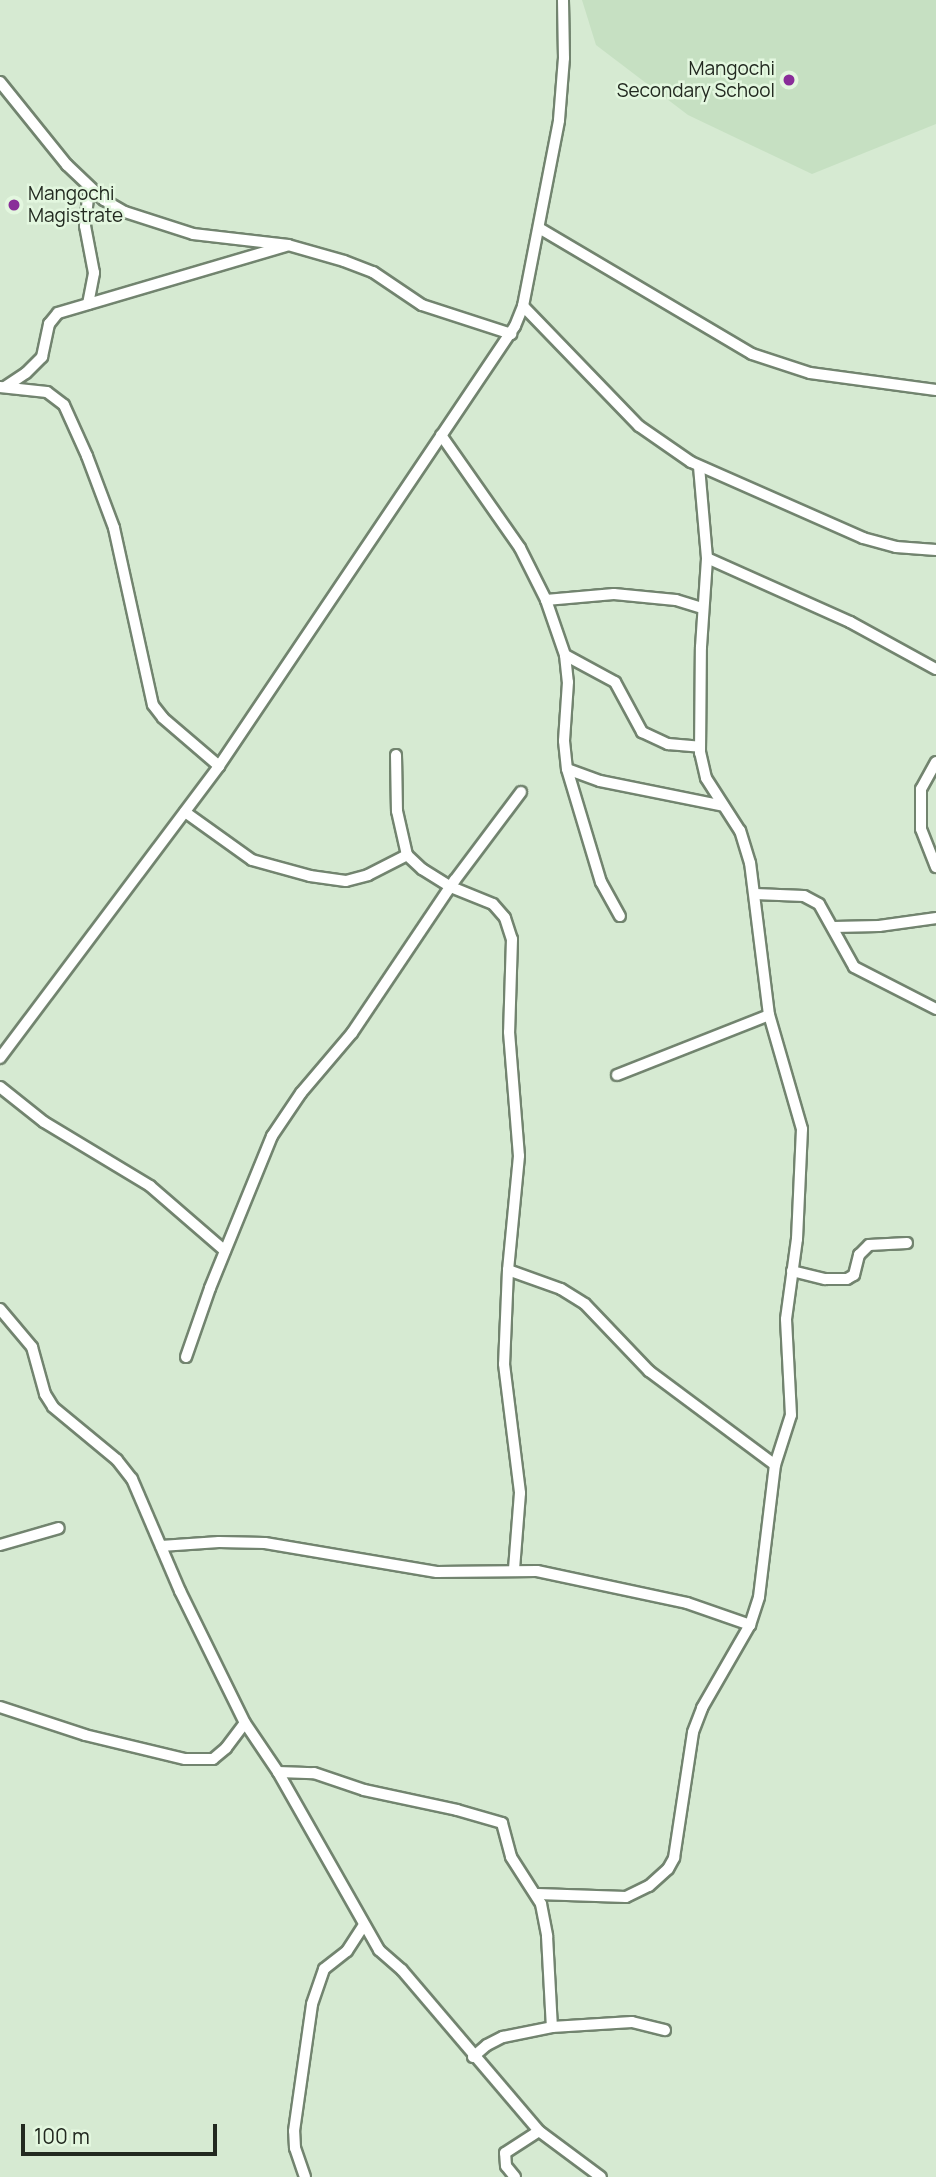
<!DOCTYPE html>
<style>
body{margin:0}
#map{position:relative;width:936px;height:2177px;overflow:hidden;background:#d6ead2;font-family:Manrope,sans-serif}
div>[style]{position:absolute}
.built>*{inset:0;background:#c6e0c2}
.roads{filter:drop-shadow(2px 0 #72846f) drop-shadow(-2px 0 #72846f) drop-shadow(0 2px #72846f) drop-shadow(0 -2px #72846f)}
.street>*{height:10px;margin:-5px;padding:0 5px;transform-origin:5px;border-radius:5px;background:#fff}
.dots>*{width:19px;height:19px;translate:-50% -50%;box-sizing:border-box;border:4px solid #e3f7df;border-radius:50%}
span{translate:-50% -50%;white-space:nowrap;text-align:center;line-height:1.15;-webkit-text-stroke:5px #e3f7df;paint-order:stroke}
.poi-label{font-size:19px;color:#222920}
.right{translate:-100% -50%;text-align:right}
.left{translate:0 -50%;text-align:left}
.scale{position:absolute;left:21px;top:2124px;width:196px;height:32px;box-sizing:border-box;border:4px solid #222920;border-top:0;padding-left:9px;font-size:21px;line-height:24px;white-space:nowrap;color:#222920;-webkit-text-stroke:5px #e3f7df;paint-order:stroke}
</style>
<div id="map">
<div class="built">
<i style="clip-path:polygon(582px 0,936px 0,936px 124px,812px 174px,688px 115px,596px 45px)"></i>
</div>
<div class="roads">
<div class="street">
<i style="left:0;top:82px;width:107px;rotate:51.1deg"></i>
<i style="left:67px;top:165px;width:51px;rotate:43.4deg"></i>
<i style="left:104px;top:200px;width:24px;rotate:30deg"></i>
<i style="left:125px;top:212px;width:71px;rotate:17.9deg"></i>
<i style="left:193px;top:234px;width:96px;rotate:6.6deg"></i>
<i style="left:288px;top:245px;width:58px;rotate:15.9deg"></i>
<i style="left:344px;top:261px;width:31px;rotate:21deg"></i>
<i style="left:373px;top:272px;width:59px;rotate:34deg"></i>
<i style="left:422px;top:305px;width:94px;rotate:18deg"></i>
<i style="left:539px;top:228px;width:247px;rotate:30.6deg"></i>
<i style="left:752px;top:354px;width:61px;rotate:18.1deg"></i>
<i style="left:810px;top:373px;width:127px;rotate:7.7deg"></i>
<i style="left:88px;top:304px;width:32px;rotate:-79deg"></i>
<i style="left:94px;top:273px;width:48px;rotate:-100.8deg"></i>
<i style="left:85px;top:226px;width:38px;rotate:-84deg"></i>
<i style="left:523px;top:306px;width:167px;rotate:46deg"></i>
<i style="left:639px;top:426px;width:63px;rotate:34.7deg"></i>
<i style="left:691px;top:462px;width:188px;rotate:23.8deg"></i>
<i style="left:863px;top:538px;width:34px;rotate:15deg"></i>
<i style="left:896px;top:547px;width:40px;rotate:4.3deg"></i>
<i style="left:0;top:387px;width:47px;rotate:6.1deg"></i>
<i style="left:47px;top:392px;width:21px;rotate:37deg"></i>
<i style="left:64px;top:405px;width:56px;rotate:65.7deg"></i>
<i style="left:87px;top:456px;width:77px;rotate:69.4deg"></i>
<i style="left:114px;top:528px;width:181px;rotate:77.6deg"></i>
<i style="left:153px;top:705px;width:16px;rotate:52deg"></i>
<i style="left:163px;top:718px;width:74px;rotate:40.6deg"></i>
<i style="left:5px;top:387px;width:25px;rotate:-34deg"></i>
<i style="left:26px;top:373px;width:23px;rotate:-45deg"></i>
<i style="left:42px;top:357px;width:34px;rotate:-78deg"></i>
<i style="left:49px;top:324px;width:14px;rotate:-51deg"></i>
<i style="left:58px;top:313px;width:238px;rotate:-16.4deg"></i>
<i style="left:441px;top:435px;width:138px;rotate:55deg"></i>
<i style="left:520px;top:548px;width:58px;rotate:63.4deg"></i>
<i style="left:546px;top:600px;width:58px;rotate:70.9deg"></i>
<i style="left:565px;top:655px;width:27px;rotate:84deg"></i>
<i style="left:568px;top:682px;width:59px;rotate:93.9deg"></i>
<i style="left:564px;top:741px;width:28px;rotate:84deg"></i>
<i style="left:567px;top:769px;width:118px;rotate:73.3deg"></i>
<i style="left:601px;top:882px;width:39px;rotate:61deg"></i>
<i style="left:707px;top:558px;width:157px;rotate:24.1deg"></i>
<i style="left:850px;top:622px;width:98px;rotate:28.7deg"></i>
<i style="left:546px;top:600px;width:68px;rotate:-5deg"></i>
<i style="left:614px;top:594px;width:62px;rotate:5.5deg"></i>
<i style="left:676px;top:600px;width:28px;rotate:17deg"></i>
<i style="left:565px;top:655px;width:57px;rotate:28.4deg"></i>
<i style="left:615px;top:682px;width:57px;rotate:61.6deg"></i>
<i style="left:642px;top:732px;width:29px;rotate:25deg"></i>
<i style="left:668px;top:744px;width:32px;rotate:5deg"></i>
<i style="left:396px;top:755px;width:56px;rotate:89deg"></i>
<i style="left:397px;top:811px;width:45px;rotate:77.2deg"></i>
<i style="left:407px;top:855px;width:21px;rotate:43deg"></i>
<i style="left:422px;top:869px;width:34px;rotate:32deg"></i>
<i style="left:451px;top:887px;width:45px;rotate:22deg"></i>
<i style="left:493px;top:904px;width:18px;rotate:49deg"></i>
<i style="left:505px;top:918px;width:22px;rotate:72deg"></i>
<i style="left:512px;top:939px;width:93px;rotate:91.8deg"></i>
<i style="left:509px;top:1032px;width:124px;rotate:85.4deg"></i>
<i style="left:519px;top:1156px;width:115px;rotate:95.5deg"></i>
<i style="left:508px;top:1270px;width:94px;rotate:92.4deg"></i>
<i style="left:504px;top:1364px;width:130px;rotate:82.9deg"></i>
<i style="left:520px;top:1493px;width:77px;rotate:94.5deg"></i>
<i style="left:936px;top:762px;width:31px;rotate:119deg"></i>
<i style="left:921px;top:789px;width:40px;rotate:90deg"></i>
<i style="left:921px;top:829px;width:41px;rotate:68.5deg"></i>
<i style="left:567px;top:769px;width:35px;rotate:20deg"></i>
<i style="left:600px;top:781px;width:126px;rotate:11.4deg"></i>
<i style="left:185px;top:812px;width:82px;rotate:35.6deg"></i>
<i style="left:252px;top:860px;width:60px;rotate:15.4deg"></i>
<i style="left:310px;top:876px;width:36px;rotate:8deg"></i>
<i style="left:346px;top:881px;width:23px;rotate:-15deg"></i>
<i style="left:368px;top:875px;width:44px;rotate:-27.1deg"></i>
<i style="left:755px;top:894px;width:49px;rotate:2.3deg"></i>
<i style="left:804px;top:896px;width:17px;rotate:28deg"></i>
<i style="left:819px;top:904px;width:72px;rotate:60.9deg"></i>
<i style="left:854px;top:967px;width:92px;rotate:27.1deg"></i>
<i style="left:834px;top:927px;width:45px;rotate:-1.3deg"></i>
<i style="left:879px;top:926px;width:58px;rotate:-8deg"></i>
<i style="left:0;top:1058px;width:365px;rotate:-53.1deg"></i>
<i style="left:219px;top:766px;width:530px;rotate:-56.07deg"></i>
<i style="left:515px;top:326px;width:22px;rotate:-68deg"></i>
<i style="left:523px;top:306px;width:189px;rotate:-79deg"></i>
<i style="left:559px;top:120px;width:62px;rotate:-85.4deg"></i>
<i style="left:564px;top:58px;width:58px;rotate:-91deg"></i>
<i style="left:617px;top:1075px;width:163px;rotate:-21.5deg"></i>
<i style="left:0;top:1087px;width:56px;rotate:38.5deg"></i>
<i style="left:44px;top:1122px;width:124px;rotate:31.1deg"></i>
<i style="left:150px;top:1186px;width:99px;rotate:40.9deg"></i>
<i style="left:508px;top:1270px;width:56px;rotate:19.7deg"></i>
<i style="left:561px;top:1289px;width:28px;rotate:32deg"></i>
<i style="left:585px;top:1304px;width:93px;rotate:46.3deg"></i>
<i style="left:649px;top:1371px;width:157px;rotate:36.7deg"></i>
<i style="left:792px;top:1271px;width:34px;rotate:14deg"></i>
<i style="left:825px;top:1279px;width:22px"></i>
<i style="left:847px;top:1279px;width:8px;rotate:-30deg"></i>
<i style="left:854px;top:1275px;width:21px;rotate:-76deg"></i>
<i style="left:859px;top:1255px;width:14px;rotate:-45deg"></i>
<i style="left:869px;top:1245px;width:38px;rotate:-3deg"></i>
<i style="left:0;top:1309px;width:50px;rotate:49.9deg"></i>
<i style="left:32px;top:1347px;width:49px;rotate:74.5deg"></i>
<i style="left:45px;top:1394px;width:15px;rotate:58deg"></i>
<i style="left:53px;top:1407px;width:83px;rotate:39.6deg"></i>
<i style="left:117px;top:1460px;width:24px;rotate:52deg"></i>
<i style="left:132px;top:1479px;width:122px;rotate:66.8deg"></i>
<i style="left:180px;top:1591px;width:147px;rotate:63.8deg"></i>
<i style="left:245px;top:1723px;width:59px;rotate:56deg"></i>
<i style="left:278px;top:1772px;width:205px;rotate:60.4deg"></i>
<i style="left:379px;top:1950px;width:30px;rotate:41deg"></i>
<i style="left:402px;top:1970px;width:211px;rotate:49.6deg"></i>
<i style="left:539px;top:2131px;width:77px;rotate:36.6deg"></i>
<i style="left:186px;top:1357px;width:73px;rotate:-70.8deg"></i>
<i style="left:210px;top:1288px;width:164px;rotate:-67.8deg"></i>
<i style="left:272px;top:1136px;width:52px;rotate:-56deg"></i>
<i style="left:301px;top:1093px;width:79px;rotate:-49.6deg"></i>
<i style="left:352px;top:1033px;width:184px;rotate:-56.1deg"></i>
<i style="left:455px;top:880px;width:110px;rotate:-53.1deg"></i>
<i style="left:0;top:1545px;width:61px;rotate:-16.1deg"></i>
<i style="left:161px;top:1546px;width:58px;rotate:-3.9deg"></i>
<i style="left:219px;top:1542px;width:46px;rotate:1.2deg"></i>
<i style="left:265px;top:1543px;width:174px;rotate:9.6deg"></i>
<i style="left:437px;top:1572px;width:100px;rotate:-0.6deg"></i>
<i style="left:537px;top:1571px;width:153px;rotate:12deg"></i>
<i style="left:687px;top:1603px;width:67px;rotate:19.2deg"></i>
<i style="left:0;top:1707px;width:89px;rotate:18.2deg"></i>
<i style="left:85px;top:1735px;width:103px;rotate:13.5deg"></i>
<i style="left:185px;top:1759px;width:28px"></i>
<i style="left:213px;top:1759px;width:17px;rotate:-40deg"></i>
<i style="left:226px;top:1748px;width:31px;rotate:-53deg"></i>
<i style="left:278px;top:1772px;width:36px;rotate:2deg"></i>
<i style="left:314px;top:1773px;width:53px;rotate:18.8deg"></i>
<i style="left:364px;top:1790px;width:95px;rotate:12.1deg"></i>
<i style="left:457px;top:1810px;width:47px;rotate:16.1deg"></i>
<i style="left:502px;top:1823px;width:35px;rotate:75deg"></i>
<i style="left:511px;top:1857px;width:56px;rotate:57.4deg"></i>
<i style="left:541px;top:1904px;width:33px;rotate:79deg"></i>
<i style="left:547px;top:1936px;width:91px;rotate:86.9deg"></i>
<i style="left:537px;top:1894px;width:89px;rotate:1.9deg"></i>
<i style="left:626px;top:1897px;width:25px;rotate:-26deg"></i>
<i style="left:649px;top:1886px;width:25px;rotate:-42deg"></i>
<i style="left:668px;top:1869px;width:13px;rotate:-61deg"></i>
<i style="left:674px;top:1858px;width:127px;rotate:-81.4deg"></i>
<i style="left:693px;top:1732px;width:26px;rotate:-69deg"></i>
<i style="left:702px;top:1708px;width:96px;rotate:-60deg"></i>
<i style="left:750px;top:1625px;width:29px;rotate:-72deg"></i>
<i style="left:759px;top:1597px;width:133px;rotate:-83.1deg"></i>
<i style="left:775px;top:1465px;width:52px;rotate:-72.3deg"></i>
<i style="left:791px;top:1415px;width:96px;rotate:-93deg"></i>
<i style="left:786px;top:1319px;width:81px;rotate:-82.2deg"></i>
<i style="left:797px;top:1239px;width:110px;rotate:-87.4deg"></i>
<i style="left:802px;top:1129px;width:119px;rotate:-106.1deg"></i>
<i style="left:769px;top:1015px;width:153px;rotate:-97.1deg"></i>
<i style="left:750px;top:863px;width:34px;rotate:-107deg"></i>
<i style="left:740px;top:831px;width:63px;rotate:-122.7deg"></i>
<i style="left:706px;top:778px;width:26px;rotate:-103deg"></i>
<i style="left:700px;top:753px;width:106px;rotate:-89.5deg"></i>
<i style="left:701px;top:647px;width:89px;rotate:-86.1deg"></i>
<i style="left:707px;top:558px;width:92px;rotate:-95deg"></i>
<i style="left:473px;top:2057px;width:18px;rotate:-41deg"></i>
<i style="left:487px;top:2045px;width:18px;rotate:-27deg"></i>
<i style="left:503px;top:2037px;width:50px;rotate:-11.5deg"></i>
<i style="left:552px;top:2027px;width:80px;rotate:-3.6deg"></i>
<i style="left:632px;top:2022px;width:34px;rotate:14deg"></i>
<i style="left:305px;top:2177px;width:31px;rotate:-109deg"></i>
<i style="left:295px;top:2148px;width:17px;rotate:-93deg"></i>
<i style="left:294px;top:2131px;width:128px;rotate:-81.9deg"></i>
<i style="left:312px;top:2004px;width:37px;rotate:-71deg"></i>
<i style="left:324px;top:1969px;width:29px;rotate:-38deg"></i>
<i style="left:347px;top:1951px;width:31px;rotate:-57deg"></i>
<i style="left:515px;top:2177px;width:14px;rotate:-129deg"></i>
<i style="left:506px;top:2166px;width:13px;rotate:-94deg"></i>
<i style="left:505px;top:2153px;width:40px;rotate:-32.9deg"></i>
</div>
</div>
<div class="dots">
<i style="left:789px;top:80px;background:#892e99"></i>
<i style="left:14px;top:205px;background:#892e99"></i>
</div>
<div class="poi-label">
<span class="right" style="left:775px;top:80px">Mangochi<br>Secondary School</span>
<span class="left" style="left:28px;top:205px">Mangochi<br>Magistrate</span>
</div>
<div class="scale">100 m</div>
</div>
